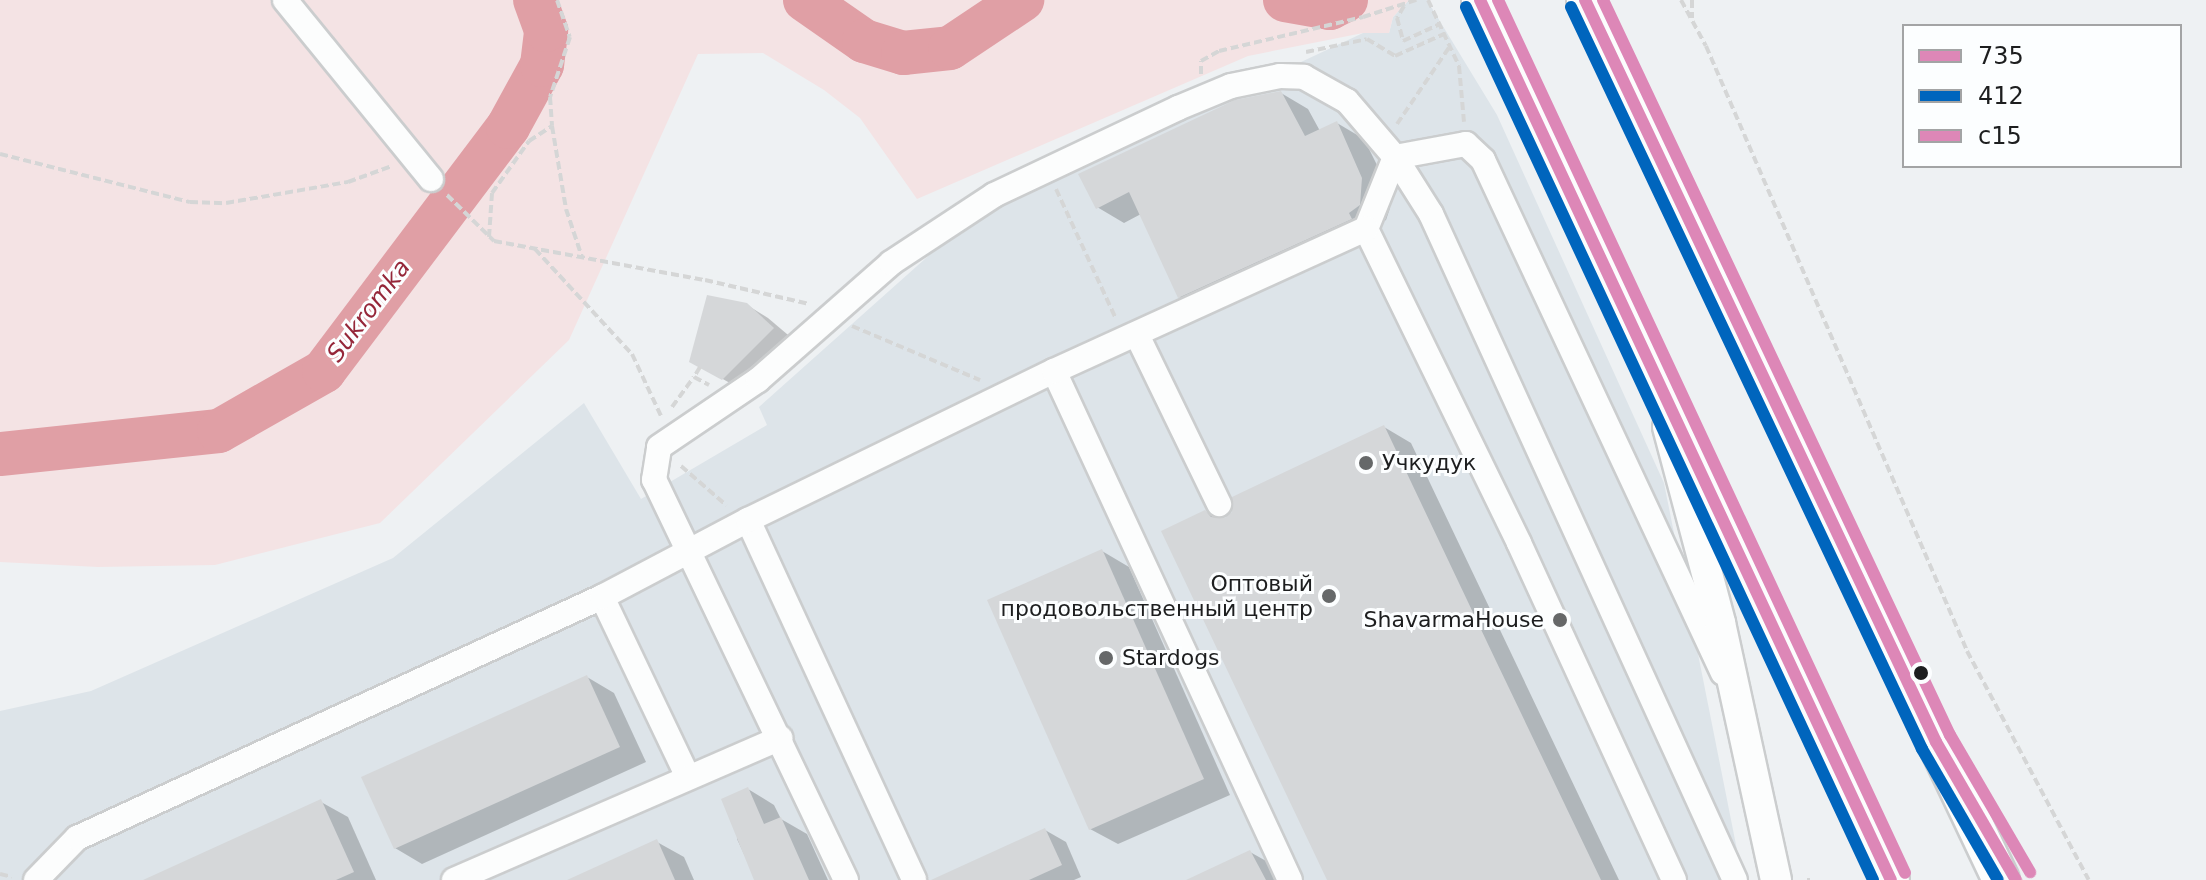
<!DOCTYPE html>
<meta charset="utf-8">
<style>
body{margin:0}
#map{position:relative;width:2206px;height:880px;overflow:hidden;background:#eef1f3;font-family:"DejaVu Sans",sans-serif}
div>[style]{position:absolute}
.built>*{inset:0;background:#dde4e9}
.green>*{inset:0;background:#f4e3e4}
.shadow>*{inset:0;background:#0003}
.river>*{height:44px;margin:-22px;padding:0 22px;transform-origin:22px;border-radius:22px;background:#e09fa5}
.building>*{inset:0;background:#d5d7d9}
.path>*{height:4px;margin-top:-2px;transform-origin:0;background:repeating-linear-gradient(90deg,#d5d6d6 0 8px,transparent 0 12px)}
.roads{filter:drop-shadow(2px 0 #cbcdce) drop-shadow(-2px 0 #cbcdce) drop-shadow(0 2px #cbcdce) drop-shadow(0 -2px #cbcdce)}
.minor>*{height:24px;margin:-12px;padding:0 12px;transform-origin:12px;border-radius:12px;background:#fcfdfd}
.major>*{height:30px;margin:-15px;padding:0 15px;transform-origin:15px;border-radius:15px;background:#fcfdfd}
.highway>*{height:36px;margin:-18px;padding:0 18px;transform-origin:18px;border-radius:18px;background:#fcfdfd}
.path-bridge>*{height:4px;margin-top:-2px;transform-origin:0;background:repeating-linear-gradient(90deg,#d5d6d6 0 8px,transparent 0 12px)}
.bus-1>*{height:12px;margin:-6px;padding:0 6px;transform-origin:6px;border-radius:6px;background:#dd87b7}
.bus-2>*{height:12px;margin:-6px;padding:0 6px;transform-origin:6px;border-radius:6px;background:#0065bd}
.bus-3>*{height:12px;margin:-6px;padding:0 6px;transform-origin:6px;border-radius:6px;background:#dd87b7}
.dots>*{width:22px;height:22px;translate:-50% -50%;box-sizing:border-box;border:4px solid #fcfeff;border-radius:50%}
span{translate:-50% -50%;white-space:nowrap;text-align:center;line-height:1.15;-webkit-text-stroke:6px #fcfeff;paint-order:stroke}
.poi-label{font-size:22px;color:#1d1e1f}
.left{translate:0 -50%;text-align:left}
.right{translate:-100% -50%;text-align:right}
.water-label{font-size:24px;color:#952639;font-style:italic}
.legend{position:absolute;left:1902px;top:24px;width:280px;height:144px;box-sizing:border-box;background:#fcfeff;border:2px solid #a3a4a5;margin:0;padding:10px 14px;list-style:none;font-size:24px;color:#1d1e1f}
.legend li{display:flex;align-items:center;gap:16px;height:40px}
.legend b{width:40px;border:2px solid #a3a4a5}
</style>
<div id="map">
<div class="built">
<i style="clip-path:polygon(1409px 0,1427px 0,1497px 115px,1664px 483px,1743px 880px,0 880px,0 711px,91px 691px,393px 558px,584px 403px,641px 499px,767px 425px,759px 407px,935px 250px,1005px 200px,1363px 33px,1389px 33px,1393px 17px)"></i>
</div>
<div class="green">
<i style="clip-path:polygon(0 0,1409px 0,1393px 17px,1389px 33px,1363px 33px,1248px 56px,917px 199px,860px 118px,824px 90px,763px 53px,698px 54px,569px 340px,380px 523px,215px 565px,98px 567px,0 562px)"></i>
</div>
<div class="shadow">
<i style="clip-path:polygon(1281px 93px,1308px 109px,1320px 131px,1337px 123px,1364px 139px,1384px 179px,1390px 208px,1386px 220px,1206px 312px,1179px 297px,1141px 214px,1124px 223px,1097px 207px)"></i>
<i style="clip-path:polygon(747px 305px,768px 318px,794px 340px,744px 391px,691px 361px)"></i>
<i style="clip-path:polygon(1384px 427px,1411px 443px,1619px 880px,1329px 880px,1205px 512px,1225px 520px)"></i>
<i style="clip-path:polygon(1102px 551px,1129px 567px,1230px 795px,1118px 844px,1090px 829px)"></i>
<i style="clip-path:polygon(587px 677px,614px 693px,646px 762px,422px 864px,395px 848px)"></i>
<i style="clip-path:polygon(748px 789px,774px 805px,781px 819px,807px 834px,828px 880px,756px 880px,737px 839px)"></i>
<i style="clip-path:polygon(321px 802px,348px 817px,376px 880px,148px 880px)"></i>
<i style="clip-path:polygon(1045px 830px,1066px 842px,1081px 877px,1074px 880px,968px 880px)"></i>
<i style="clip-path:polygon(657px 842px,684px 857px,694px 880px,572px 880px)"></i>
<i style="clip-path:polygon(1250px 852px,1277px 867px,1284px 880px,1190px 880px)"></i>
</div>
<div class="river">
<i style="left:805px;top:0;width:72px;rotate:34.8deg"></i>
<i style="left:864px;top:41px;width:41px;rotate:17.1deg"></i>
<i style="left:903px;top:53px;width:47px;rotate:-6.1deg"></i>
<i style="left:950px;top:48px;width:87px;rotate:-33.7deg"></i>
<i style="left:1285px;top:0;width:46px;rotate:10.1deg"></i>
<i style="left:1330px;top:8px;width:18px;rotate:-27deg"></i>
<i style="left:0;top:454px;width:220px;rotate:-6deg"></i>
<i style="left:219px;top:431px;width:121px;rotate:-29.7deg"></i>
<i style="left:324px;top:371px;width:306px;rotate:-53deg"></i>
<i style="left:508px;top:127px;width:71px;rotate:-61.3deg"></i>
<i style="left:542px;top:65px;width:35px;rotate:-83deg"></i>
<i style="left:546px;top:30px;width:32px;rotate:-110deg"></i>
</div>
<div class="building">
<i style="clip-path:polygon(1281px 91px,1305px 136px,1337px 121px,1362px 178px,1360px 205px,1349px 213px,1352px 219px,1178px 298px,1129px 192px,1096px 209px,1078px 174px,1235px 100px)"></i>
<i style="clip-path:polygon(707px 295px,747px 303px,774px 328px,722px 380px,689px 362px)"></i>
<i style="clip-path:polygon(1384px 425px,1496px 661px,1601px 880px,1327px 880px,1161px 531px,1205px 510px,1211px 517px,1225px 518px,1232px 512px,1232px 497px)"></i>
<i style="clip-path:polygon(1102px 549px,1204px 779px,1089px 830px,987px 600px)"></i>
<i style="clip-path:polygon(587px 675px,620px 747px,394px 849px,361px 777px)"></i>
<i style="clip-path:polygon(748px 787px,764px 824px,781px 817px,809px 880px,754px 880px,721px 799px)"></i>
<i style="clip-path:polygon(321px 799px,354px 872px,336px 880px,143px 880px)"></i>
<i style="clip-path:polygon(1045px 828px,1062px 865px,1029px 880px,931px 880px)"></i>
<i style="clip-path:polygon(657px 839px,675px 880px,567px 880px)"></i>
<i style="clip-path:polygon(1250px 850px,1266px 880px,1186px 880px)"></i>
</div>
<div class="path">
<i style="left:557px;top:0;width:39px;rotate:71deg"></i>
<i style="left:570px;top:37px;width:63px;rotate:108.4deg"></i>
<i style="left:550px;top:97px;width:29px;rotate:86deg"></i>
<i style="left:552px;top:126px;width:84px;rotate:80.4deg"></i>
<i style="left:566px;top:209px;width:51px;rotate:71.6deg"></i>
<i style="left:1428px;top:0;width:73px;rotate:64.8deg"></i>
<i style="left:1459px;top:66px;width:56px;rotate:84.9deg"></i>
<i style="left:1681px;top:0;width:52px;rotate:61.5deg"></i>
<i style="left:1706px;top:46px;width:659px;rotate:66.66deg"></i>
<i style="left:1967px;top:651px;width:259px;rotate:62deg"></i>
<i style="left:1692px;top:0;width:18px;rotate:90deg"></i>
<i style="left:1404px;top:6px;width:14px;rotate:120deg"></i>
<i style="left:1397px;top:18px;width:24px;rotate:75deg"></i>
<i style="left:1403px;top:41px;width:41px;rotate:-24.7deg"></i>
<i style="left:1306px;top:52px;width:62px;rotate:-12deg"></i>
<i style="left:1367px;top:39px;width:33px;rotate:31deg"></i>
<i style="left:1395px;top:56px;width:54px;rotate:-24.2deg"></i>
<i style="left:1201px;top:74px;width:13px;rotate:-90deg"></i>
<i style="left:1201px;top:61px;width:21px;rotate:-29deg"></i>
<i style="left:1219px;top:51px;width:148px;rotate:-13.3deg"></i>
<i style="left:1363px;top:17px;width:56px;rotate:-17.8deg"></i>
<i style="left:1397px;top:124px;width:94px;rotate:-55.8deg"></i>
<i style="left:0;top:154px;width:196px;rotate:14.2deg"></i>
<i style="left:190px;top:202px;width:36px;rotate:2deg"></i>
<i style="left:226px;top:203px;width:124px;rotate:-9.8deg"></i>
<i style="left:348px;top:182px;width:47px;rotate:-20deg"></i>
<i style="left:1056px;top:189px;width:143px;rotate:65.2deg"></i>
<i style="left:447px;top:195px;width:66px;rotate:44.4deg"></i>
<i style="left:494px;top:241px;width:215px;rotate:10.5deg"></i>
<i style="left:705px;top:280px;width:107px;rotate:13deg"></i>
<i style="left:489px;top:237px;width:44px;rotate:-86.1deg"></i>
<i style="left:492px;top:193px;width:64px;rotate:-54.6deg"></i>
<i style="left:529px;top:141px;width:27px;rotate:-33deg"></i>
<i style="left:535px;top:249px;width:143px;rotate:47.3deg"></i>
<i style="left:632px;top:354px;width:68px;rotate:64.9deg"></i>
<i style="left:852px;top:326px;width:139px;rotate:22.9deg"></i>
<i style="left:700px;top:367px;width:12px;rotate:121deg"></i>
<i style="left:694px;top:377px;width:17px;rotate:28deg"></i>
<i style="left:672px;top:407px;width:37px;rotate:-54deg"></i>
<i style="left:681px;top:466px;width:60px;rotate:40.9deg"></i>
<i style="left:0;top:874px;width:12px;rotate:14deg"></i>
</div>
<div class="roads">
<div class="minor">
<i style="left:285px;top:0;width:231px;rotate:50.8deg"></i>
<i style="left:1395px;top:157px;width:78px;rotate:111.9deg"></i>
<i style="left:1366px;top:229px;width:349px;rotate:64deg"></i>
<i style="left:1519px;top:543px;width:371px;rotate:65.3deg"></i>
<i style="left:1395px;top:157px;width:72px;rotate:-10.4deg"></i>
<i style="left:1466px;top:144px;width:23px;rotate:43deg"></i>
<i style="left:1483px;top:160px;width:566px;rotate:64.93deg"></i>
<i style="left:1137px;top:335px;width:188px;rotate:64.1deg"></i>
<i style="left:1054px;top:371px;width:561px;rotate:65.13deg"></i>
<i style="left:748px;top:520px;width:396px;rotate:65.2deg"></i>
<i style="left:602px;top:597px;width:199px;rotate:64.5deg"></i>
<i style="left:36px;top:880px;width:59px;rotate:-45.7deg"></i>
<i style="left:77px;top:838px;width:578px;rotate:-24.66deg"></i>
<i style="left:602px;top:597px;width:165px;rotate:-27.8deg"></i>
<i style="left:748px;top:520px;width:340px;rotate:-26deg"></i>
<i style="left:1054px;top:371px;width:343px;rotate:-24.5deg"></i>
<i style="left:454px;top:880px;width:356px;rotate:-23.5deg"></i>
<i style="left:846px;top:880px;width:444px;rotate:-115.6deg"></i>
<i style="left:654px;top:480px;width:33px;rotate:-81deg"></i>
<i style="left:659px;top:447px;width:120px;rotate:-34.1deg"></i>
<i style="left:758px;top:380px;width:177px;rotate:-41.3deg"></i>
<i style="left:891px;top:263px;width:123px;rotate:-33.4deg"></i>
<i style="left:994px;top:195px;width:204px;rotate:-25.3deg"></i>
<i style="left:1178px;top:108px;width:57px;rotate:-22.5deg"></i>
<i style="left:1231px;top:86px;width:50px;rotate:-11.5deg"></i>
<i style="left:1280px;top:76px;width:24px;rotate:2deg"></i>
<i style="left:1304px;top:77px;width:49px;rotate:29.2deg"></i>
<i style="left:1347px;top:101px;width:74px;rotate:49.4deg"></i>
<i style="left:1395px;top:157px;width:67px;rotate:57.7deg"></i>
<i style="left:1431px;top:214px;width:732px;rotate:65.47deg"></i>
</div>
<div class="major">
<i style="left:1668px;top:427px;width:203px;rotate:75.1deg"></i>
<i style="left:1720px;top:623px;width:263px;rotate:77.7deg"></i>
</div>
<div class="highway">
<i style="left:1480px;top:0;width:971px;rotate:64.97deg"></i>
<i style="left:1585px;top:0;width:973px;rotate:64.7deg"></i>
</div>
</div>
<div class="path-bridge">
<i style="left:1807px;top:880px;width:3px"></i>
</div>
<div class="bus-1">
<i style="left:1480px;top:0;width:971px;rotate:64.97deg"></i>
<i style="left:1585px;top:0;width:821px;rotate:64.68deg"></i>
<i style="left:1936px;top:742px;width:160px;rotate:59.9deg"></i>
</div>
<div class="bus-2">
<i style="left:1466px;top:7px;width:963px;rotate:65deg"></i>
<i style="left:1571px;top:7px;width:821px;rotate:64.68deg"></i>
<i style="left:1922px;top:749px;width:151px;rotate:59.9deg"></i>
</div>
<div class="bus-3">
<i style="left:1498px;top:0;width:963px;rotate:65deg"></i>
<i style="left:1603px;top:0;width:813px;rotate:64.73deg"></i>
<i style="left:1950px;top:735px;width:159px;rotate:59.7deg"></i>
</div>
<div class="dots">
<i style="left:1366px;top:463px;background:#666869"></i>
<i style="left:1329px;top:596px;background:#666869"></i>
<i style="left:1560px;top:620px;background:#666869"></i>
<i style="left:1106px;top:658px;background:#666869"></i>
<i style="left:1921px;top:673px;background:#1d1e1f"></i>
</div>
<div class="poi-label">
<span class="left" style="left:1382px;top:463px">Учкудук</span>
<span class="right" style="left:1313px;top:596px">Оптовый<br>продовольственный центр</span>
<span class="right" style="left:1544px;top:620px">ShavarmaHouse</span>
<span class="left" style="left:1122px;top:658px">Stardogs</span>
</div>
<div class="water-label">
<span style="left:369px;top:311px;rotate:-53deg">Sukromka</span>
</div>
<ul class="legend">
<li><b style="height:10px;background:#dd87b7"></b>735</li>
<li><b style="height:10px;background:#0065bd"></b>412</li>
<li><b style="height:10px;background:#dd87b7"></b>с15</li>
</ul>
</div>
